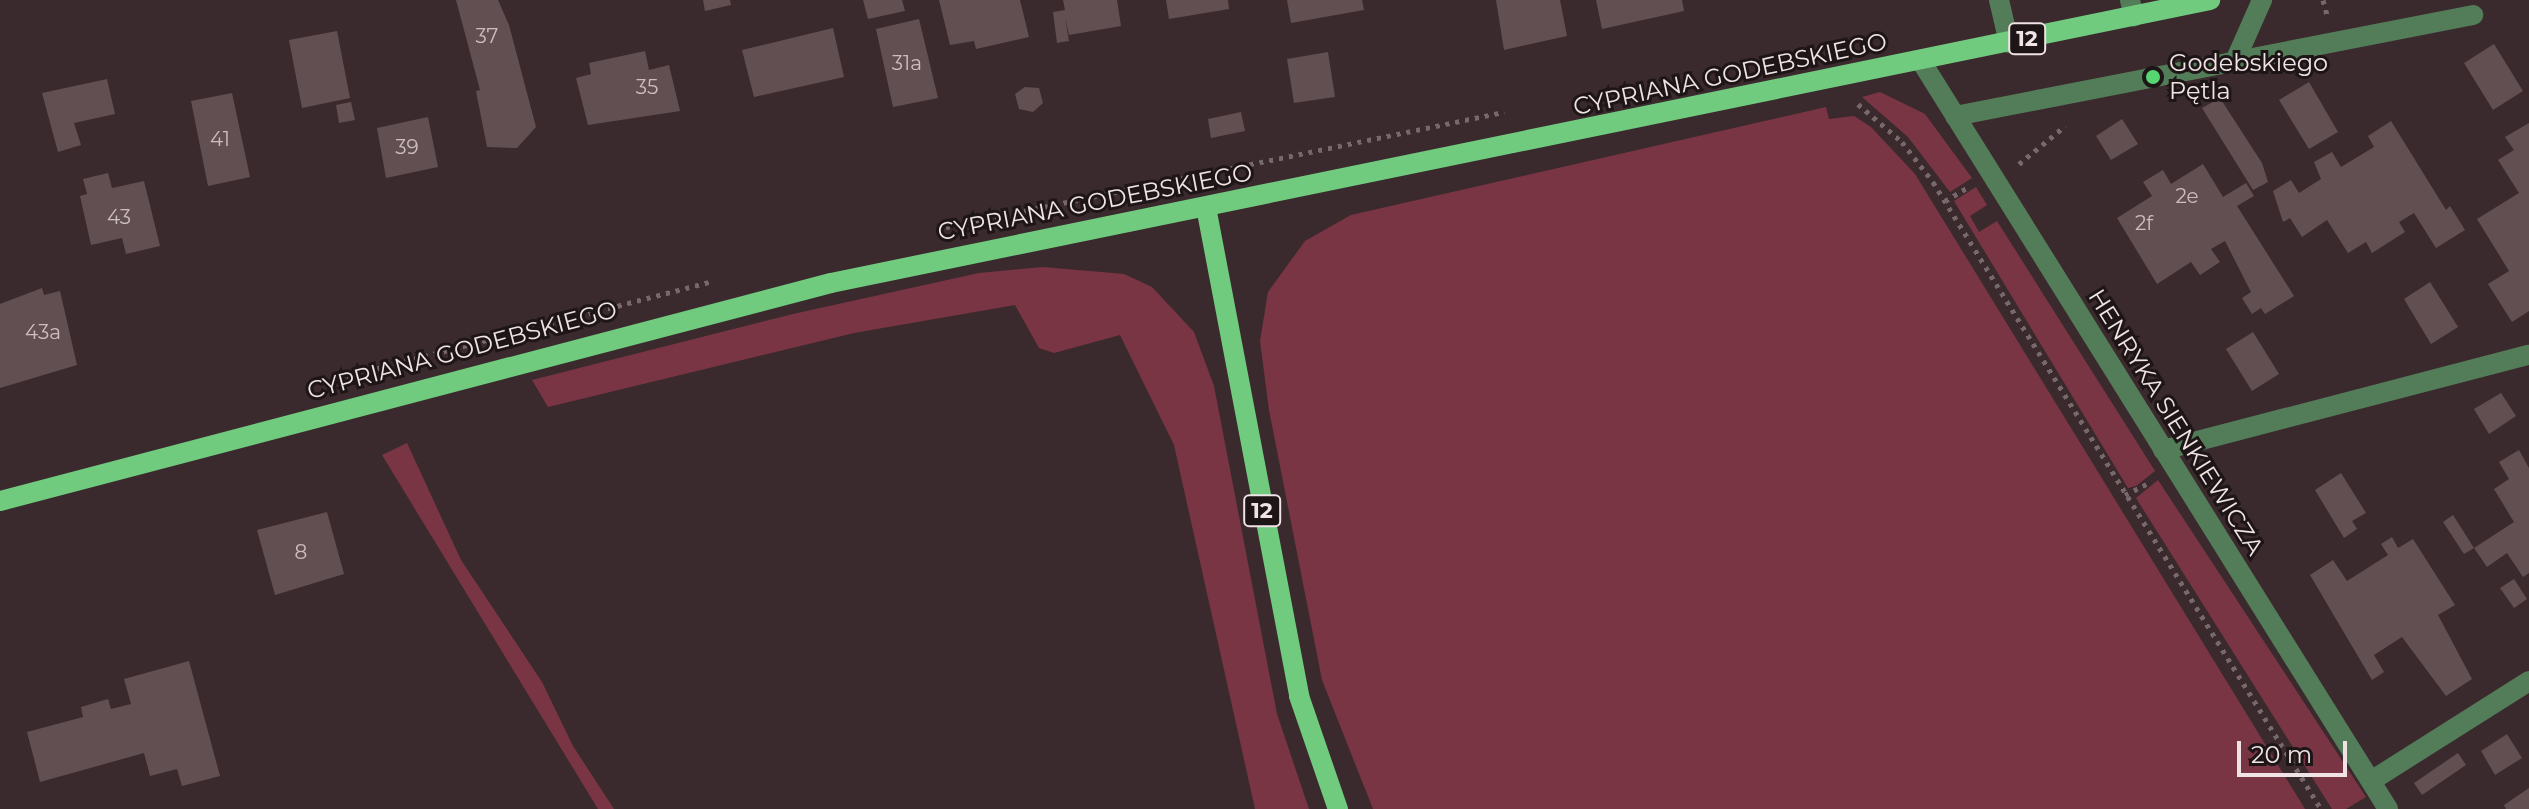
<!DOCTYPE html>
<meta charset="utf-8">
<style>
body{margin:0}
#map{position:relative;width:2529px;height:809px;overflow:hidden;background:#3b2a2d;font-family:Montserrat,sans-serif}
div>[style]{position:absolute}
.green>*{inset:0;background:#7a3544}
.building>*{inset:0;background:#624f52}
.path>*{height:5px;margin-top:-2.5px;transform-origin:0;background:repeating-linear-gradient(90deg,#77686a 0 4px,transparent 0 10px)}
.minor>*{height:20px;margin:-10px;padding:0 10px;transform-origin:10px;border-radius:10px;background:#537d59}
.major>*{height:20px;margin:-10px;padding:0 10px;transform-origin:10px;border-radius:10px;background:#70cb7f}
.dots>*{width:22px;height:22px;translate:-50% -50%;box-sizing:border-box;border:4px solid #1d1516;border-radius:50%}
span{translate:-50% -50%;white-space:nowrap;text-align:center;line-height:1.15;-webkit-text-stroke:6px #1d1516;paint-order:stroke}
.number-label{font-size:20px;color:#ccbec0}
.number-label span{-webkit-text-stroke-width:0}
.shield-label span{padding:2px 6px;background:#1d1516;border:2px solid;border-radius:6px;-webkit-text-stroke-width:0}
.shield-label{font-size:22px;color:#efe3e5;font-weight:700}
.poi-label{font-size:24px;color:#efe3e5}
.left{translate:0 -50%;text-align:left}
.street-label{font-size:24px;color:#efe3e5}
.scale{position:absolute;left:2237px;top:741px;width:110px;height:36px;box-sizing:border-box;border:4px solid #efe3e5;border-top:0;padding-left:10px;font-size:24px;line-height:28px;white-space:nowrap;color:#efe3e5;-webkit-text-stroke:6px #1d1516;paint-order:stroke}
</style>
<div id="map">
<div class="green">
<i style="clip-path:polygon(1880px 92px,1925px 114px,1972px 178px,1950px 192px,1908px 137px,1862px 97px)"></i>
<i style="clip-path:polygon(1826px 107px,1829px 119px,1854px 116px,1871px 127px,1915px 174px,2305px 809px,1373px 809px,1322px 680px,1269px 410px,1260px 341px,1268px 292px,1305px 241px,1351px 215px)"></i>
<i style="clip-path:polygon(1976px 187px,1987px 205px,1970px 216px,1979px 232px,1997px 221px,2155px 471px,2136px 486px,2128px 488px,1954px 201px)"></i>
<i style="clip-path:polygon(1043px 267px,1124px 274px,1152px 287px,1194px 332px,1214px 386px,1277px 714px,1309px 809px,1255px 809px,1174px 445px,1120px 335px,1054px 353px,1039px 348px,1015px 305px,854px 333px,548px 407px,532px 380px,793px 314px,979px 273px)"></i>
<i style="clip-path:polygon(407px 443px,461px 560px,542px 682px,573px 746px,614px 809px,598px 809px,382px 455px)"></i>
<i style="clip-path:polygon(2158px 480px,2366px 797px,2346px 809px,2332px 809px,2136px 498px)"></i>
</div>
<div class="building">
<i style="clip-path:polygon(456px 0,498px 0,509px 25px,536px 127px,517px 148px,487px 147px,476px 91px,480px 90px)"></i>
<i style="clip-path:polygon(703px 0,730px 0,731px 5px,705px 11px)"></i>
<i style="clip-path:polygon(863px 0,902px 0,905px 11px,868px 19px)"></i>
<i style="clip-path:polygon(939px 0,1020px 0,1029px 37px,976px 49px,974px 41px,950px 45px)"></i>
<i style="clip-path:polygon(1063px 0,1117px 0,1121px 26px,1069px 35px,1065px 17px,1069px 41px,1057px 43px,1053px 12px,1065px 10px)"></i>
<i style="clip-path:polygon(1166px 0,1228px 0,1229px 9px,1169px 19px)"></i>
<i style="clip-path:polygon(1287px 0,1362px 0,1364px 10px,1291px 23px)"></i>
<i style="clip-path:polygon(1496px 0,1560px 0,1567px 36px,1504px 50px)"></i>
<i style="clip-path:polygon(1596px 0,1682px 0,1684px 11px,1602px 29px)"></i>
<i style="clip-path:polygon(919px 19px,938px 98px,893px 107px,876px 29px)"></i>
<i style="clip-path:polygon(833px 28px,844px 77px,754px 97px,742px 50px)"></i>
<i style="clip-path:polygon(337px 31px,350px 98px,302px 108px,289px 40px)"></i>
<i style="clip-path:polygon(2494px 44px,2523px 91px,2493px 110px,2464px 63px)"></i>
<i style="clip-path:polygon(645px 51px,649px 70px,669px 65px,680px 111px,588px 125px,576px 78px,591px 74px,589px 63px)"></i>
<i style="clip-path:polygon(1328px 52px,1335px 97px,1294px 103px,1287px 59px)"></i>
<i style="clip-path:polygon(107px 79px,115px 114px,74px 123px,81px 145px,58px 152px,42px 93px)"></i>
<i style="clip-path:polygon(2309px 82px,2338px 132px,2309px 149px,2279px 100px)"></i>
<i style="clip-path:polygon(1025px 87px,1039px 88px,1043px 103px,1033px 112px,1019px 109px,1015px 94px)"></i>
<i style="clip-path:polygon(232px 93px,250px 177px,208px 186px,191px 101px)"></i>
<i style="clip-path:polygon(2220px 98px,2262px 163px,2268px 182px,2253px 190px,2202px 108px)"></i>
<i style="clip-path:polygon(351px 102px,355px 120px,339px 123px,336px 105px)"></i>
<i style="clip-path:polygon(1241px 112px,1245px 131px,1211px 138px,1208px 119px)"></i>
<i style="clip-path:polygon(428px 117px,438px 167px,386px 178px,377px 128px)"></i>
<i style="clip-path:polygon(2122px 119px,2138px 144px,2111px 160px,2096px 136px)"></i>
<i style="clip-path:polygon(2391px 121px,2446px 210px,2450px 206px,2465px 230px,2436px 248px,2414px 213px,2399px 222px,2405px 232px,2372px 253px,2366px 242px,2348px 253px,2327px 220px,2302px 237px,2290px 218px,2283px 222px,2273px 191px,2291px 180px,2299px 193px,2321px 179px,2314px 162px,2332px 152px,2341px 167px,2374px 147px,2368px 136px)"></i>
<i style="clip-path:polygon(2529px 123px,2529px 311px,2512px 322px,2488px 284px,2509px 271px,2477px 219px,2519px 193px,2498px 160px,2514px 150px,2505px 137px)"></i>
<i style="clip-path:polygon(2203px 164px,2223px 197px,2246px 183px,2254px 196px,2237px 206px,2294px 296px,2265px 314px,2261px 308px,2252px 314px,2242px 298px,2251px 292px,2225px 241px,2211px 249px,2220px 262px,2200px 275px,2191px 262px,2157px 284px,2117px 218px,2152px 196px,2143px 182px,2163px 170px,2171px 184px)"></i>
<i style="clip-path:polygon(108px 173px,112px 188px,144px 181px,160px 246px,126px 254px,122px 238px,91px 245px,80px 196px,87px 194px,83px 179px)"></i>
<i style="clip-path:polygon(2430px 282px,2458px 327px,2431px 344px,2404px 299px)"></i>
<i style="clip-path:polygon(42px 288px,44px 295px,60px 291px,77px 365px,0 388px,0 304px)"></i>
<i style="clip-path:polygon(2253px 332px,2279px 374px,2252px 391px,2226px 349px)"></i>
<i style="clip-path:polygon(2501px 393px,2516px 416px,2489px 434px,2474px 409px)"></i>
<i style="clip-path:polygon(2519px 450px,2529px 468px,2529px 573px,2523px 577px,2507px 553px,2487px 567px,2474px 548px,2514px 522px,2494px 489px,2509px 479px,2499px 462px)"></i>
<i style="clip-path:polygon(2341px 473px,2366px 513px,2352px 521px,2357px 529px,2344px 538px,2315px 490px)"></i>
<i style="clip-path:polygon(327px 512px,344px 574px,275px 595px,257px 530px)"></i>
<i style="clip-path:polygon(2453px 515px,2474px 548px,2464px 554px,2443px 522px)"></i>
<i style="clip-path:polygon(2392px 537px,2398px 548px,2413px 539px,2455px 605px,2438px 615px,2472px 679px,2446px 696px,2402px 637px,2374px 655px,2384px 672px,2372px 680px,2310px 575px,2333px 560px,2347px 581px,2388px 555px,2381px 544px)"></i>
<i style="clip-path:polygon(2514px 579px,2527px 599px,2514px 608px,2500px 588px)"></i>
<i style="clip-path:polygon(189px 661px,220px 776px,182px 786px,177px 769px,150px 776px,144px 753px,40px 782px,27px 732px,83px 717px,81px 707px,108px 699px,111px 709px,131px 704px,124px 679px)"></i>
<i style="clip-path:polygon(2507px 734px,2522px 758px,2495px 775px,2481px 751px)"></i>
<i style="clip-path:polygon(2458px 753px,2466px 765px,2422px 795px,2414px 783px)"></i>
<i style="clip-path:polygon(2529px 788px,2529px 809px,2506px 809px,2504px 805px)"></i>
</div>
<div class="path">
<i style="left:2323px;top:0;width:16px;rotate:75deg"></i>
<i style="left:1858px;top:104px;width:58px;rotate:40.8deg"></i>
<i style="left:1902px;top:142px;width:51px;rotate:52.2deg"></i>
<i style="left:1933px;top:182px;width:737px;rotate:58.25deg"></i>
<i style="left:2019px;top:164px;width:60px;rotate:-39.6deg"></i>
<i style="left:1945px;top:201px;width:27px;rotate:-31deg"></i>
<i style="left:946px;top:227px;width:570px;rotate:-11.65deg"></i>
<i style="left:337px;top:379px;width:385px;rotate:-14.6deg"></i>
<i style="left:2125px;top:495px;width:30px;rotate:-27deg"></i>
</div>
<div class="minor">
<i style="left:1999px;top:0;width:44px;rotate:76.9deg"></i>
<i style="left:2130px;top:0;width:17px;rotate:77deg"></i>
<i style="left:1921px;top:61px;width:882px;rotate:58.02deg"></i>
<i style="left:2235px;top:61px;width:67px;rotate:-66.1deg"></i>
<i style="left:1955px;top:116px;width:528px;rotate:-11.03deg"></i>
<i style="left:2163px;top:450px;width:378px;rotate:-14.6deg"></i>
<i style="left:2371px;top:781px;width:187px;rotate:-32.3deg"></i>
</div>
<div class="major">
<i style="left:1206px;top:207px;width:498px;rotate:79.2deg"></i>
<i style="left:1299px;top:696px;width:120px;rotate:71deg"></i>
<i style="left:0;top:501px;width:859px;rotate:-14.7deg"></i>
<i style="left:831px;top:283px;width:1408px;rotate:-11.6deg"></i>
</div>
<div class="dots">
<i style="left:2153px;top:77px;background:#56d671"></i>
</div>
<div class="number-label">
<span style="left:487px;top:36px">37</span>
<span style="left:907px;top:63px">31a</span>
<span style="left:647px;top:87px">35</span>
<span style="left:220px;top:139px">41</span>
<span style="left:407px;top:147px">39</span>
<span style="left:2187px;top:196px">2e</span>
<span style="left:119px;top:217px">43</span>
<span style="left:2144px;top:223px">2f</span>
<span style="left:43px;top:332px">43a</span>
<span style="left:301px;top:552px">8</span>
</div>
<div class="shield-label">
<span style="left:2027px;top:39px">12</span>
<span style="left:1262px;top:511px">12</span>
</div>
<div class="poi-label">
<span class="left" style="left:2169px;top:77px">Godebskiego<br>Pętla</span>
</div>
<div class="street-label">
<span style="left:1730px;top:74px;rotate:-12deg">CYPRIANA GODEBSKIEGO</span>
<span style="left:1095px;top:202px;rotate:-11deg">CYPRIANA GODEBSKIEGO</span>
<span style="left:462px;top:350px;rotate:-15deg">CYPRIANA GODEBSKIEGO</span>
<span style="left:2176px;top:422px;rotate:58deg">HENRYKA SIENKIEWICZA</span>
</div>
<div class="scale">20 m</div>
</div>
